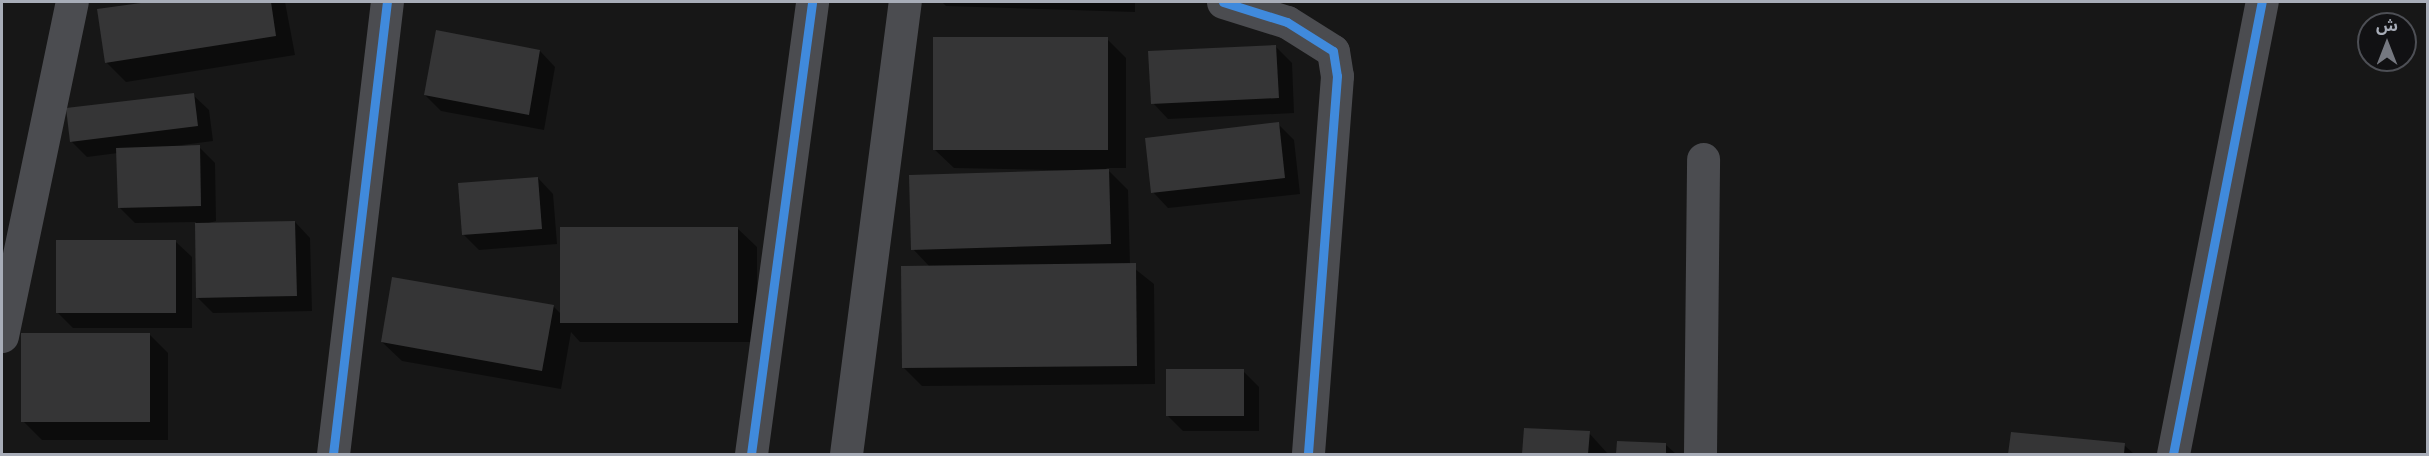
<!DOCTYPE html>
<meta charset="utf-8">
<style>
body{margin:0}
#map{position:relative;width:2429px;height:456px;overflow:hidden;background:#171717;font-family:"Source Sans 3","Noto Sans Arabic",sans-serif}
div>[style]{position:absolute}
.shadow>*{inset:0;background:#0007}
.building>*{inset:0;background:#353536}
.street>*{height:33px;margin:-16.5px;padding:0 16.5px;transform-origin:16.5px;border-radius:16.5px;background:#4b4c50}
.cycleway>*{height:9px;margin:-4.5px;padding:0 4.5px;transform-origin:4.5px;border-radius:4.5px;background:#408adc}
span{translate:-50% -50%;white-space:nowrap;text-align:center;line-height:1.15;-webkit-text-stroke:6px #111113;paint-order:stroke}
.frame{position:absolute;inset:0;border:3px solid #a8adb8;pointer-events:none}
.north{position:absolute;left:2357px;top:12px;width:60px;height:60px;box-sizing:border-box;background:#111113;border:2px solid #4d4f55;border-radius:50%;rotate:0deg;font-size:16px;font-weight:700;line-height:24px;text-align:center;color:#a8adb8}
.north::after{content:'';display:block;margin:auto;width:21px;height:27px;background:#757880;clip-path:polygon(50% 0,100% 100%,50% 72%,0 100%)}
</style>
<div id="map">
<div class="shadow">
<i style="clip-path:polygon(157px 2px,285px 2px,295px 55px,126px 82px,107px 63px,99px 11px)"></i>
<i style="clip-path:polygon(942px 2px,1135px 2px,1135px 12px,946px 6px)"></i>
<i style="clip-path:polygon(1107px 39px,1126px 58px,1126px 168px,1106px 168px,1128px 190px,1130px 265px,1154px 284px,1155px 384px,922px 386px,903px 367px,930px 267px,913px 249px,1096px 171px,954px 168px,934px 149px)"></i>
<i style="clip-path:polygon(1276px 47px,1292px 63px,1294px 113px,1168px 119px,1153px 103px)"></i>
<i style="clip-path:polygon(540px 51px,555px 67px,544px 130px,441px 111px,425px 95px)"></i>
<i style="clip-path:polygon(193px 95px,209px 110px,213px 141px,182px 145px,199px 147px,215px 163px,216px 221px,205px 224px,295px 222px,310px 238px,312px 311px,213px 313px,198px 298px,196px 222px,135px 223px,119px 207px,118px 153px,87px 157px,71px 141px)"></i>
<i style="clip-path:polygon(1278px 124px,1294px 140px,1300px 194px,1168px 208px,1153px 192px)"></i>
<i style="clip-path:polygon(538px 178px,553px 194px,557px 244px,479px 250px,463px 234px)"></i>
<i style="clip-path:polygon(737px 228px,757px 247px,757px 342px,580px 342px,571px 332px,561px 389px,402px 361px,382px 342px,553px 306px,561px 314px)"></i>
<i style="clip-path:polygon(176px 242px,192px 257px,192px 328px,73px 328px,58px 313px)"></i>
<i style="clip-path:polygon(149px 334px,168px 353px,168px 440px,42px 440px,23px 421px)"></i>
<i style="clip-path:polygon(1243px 371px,1259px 387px,1259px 431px,1183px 431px,1167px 415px)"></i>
<i style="clip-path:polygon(1525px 429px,1589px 433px,1608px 454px,1523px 454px)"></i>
<i style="clip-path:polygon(2012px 434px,2124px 445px,2134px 454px,2010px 454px)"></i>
<i style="clip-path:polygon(1618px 443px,1666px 445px,1676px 454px,1618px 454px)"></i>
</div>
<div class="building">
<i style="clip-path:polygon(148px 2px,271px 2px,276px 36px,105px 63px,97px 9px)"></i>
<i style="clip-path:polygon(436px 30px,540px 50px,529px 115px,424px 95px)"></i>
<i style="clip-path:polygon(933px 37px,1108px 37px,1108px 150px,933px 150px)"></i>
<i style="clip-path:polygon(1276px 45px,1279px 98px,1151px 104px,1148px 51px)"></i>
<i style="clip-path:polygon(194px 93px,198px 126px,70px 142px,66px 108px)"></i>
<i style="clip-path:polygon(1279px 122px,1285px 178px,1151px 193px,1145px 138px)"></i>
<i style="clip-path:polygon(200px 145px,201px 206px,118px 208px,116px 148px)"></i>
<i style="clip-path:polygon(1109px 169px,1111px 244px,911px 250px,909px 175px)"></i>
<i style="clip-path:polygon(538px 177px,542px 229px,462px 235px,458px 183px)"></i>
<i style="clip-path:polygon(295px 221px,297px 296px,196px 298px,195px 223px)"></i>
<i style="clip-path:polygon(560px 227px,738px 227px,738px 323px,560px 323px)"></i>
<i style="clip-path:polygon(56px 240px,176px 240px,176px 313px,56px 313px)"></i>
<i style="clip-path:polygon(1136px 263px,1137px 366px,902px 368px,901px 266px)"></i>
<i style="clip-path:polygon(392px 277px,554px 305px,542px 371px,381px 342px)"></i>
<i style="clip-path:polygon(21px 333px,150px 333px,150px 422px,21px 422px)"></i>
<i style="clip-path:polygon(1166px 369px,1244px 369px,1244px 416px,1166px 416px)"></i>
<i style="clip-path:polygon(1524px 428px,1590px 431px,1588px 454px,1522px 454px)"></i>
<i style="clip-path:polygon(2011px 432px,2125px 443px,2124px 454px,2008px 454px)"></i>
<i style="clip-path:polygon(1617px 441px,1666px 443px,1666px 454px,1616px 454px)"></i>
</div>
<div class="street">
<i style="left:1223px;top:2px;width:67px;rotate:17.4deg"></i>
<i style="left:1287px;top:22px;width:54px;rotate:32.2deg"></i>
<i style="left:1333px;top:51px;width:25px;rotate:81deg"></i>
<i style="left:1337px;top:76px;width:379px;rotate:94.4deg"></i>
<i style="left:2px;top:336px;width:341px;rotate:-78.2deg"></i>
<i style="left:333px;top:454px;width:455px;rotate:-83.2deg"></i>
<i style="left:751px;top:454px;width:456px;rotate:-82.3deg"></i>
<i style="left:846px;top:454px;width:456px;rotate:-82.6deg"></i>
<i style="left:1700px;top:454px;width:295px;rotate:-89.4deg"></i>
<i style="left:2173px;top:454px;width:461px;rotate:-78.9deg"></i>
</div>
<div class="cycleway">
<i style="left:1223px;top:2px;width:67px;rotate:17.4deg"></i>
<i style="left:1287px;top:22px;width:54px;rotate:32.2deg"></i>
<i style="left:1333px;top:51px;width:25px;rotate:81deg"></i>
<i style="left:1337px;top:76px;width:379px;rotate:94.4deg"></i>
<i style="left:333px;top:454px;width:455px;rotate:-83.2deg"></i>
<i style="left:751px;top:454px;width:456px;rotate:-82.3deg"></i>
<i style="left:2173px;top:454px;width:461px;rotate:-78.9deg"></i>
</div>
<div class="frame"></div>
<div class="north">ش</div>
</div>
